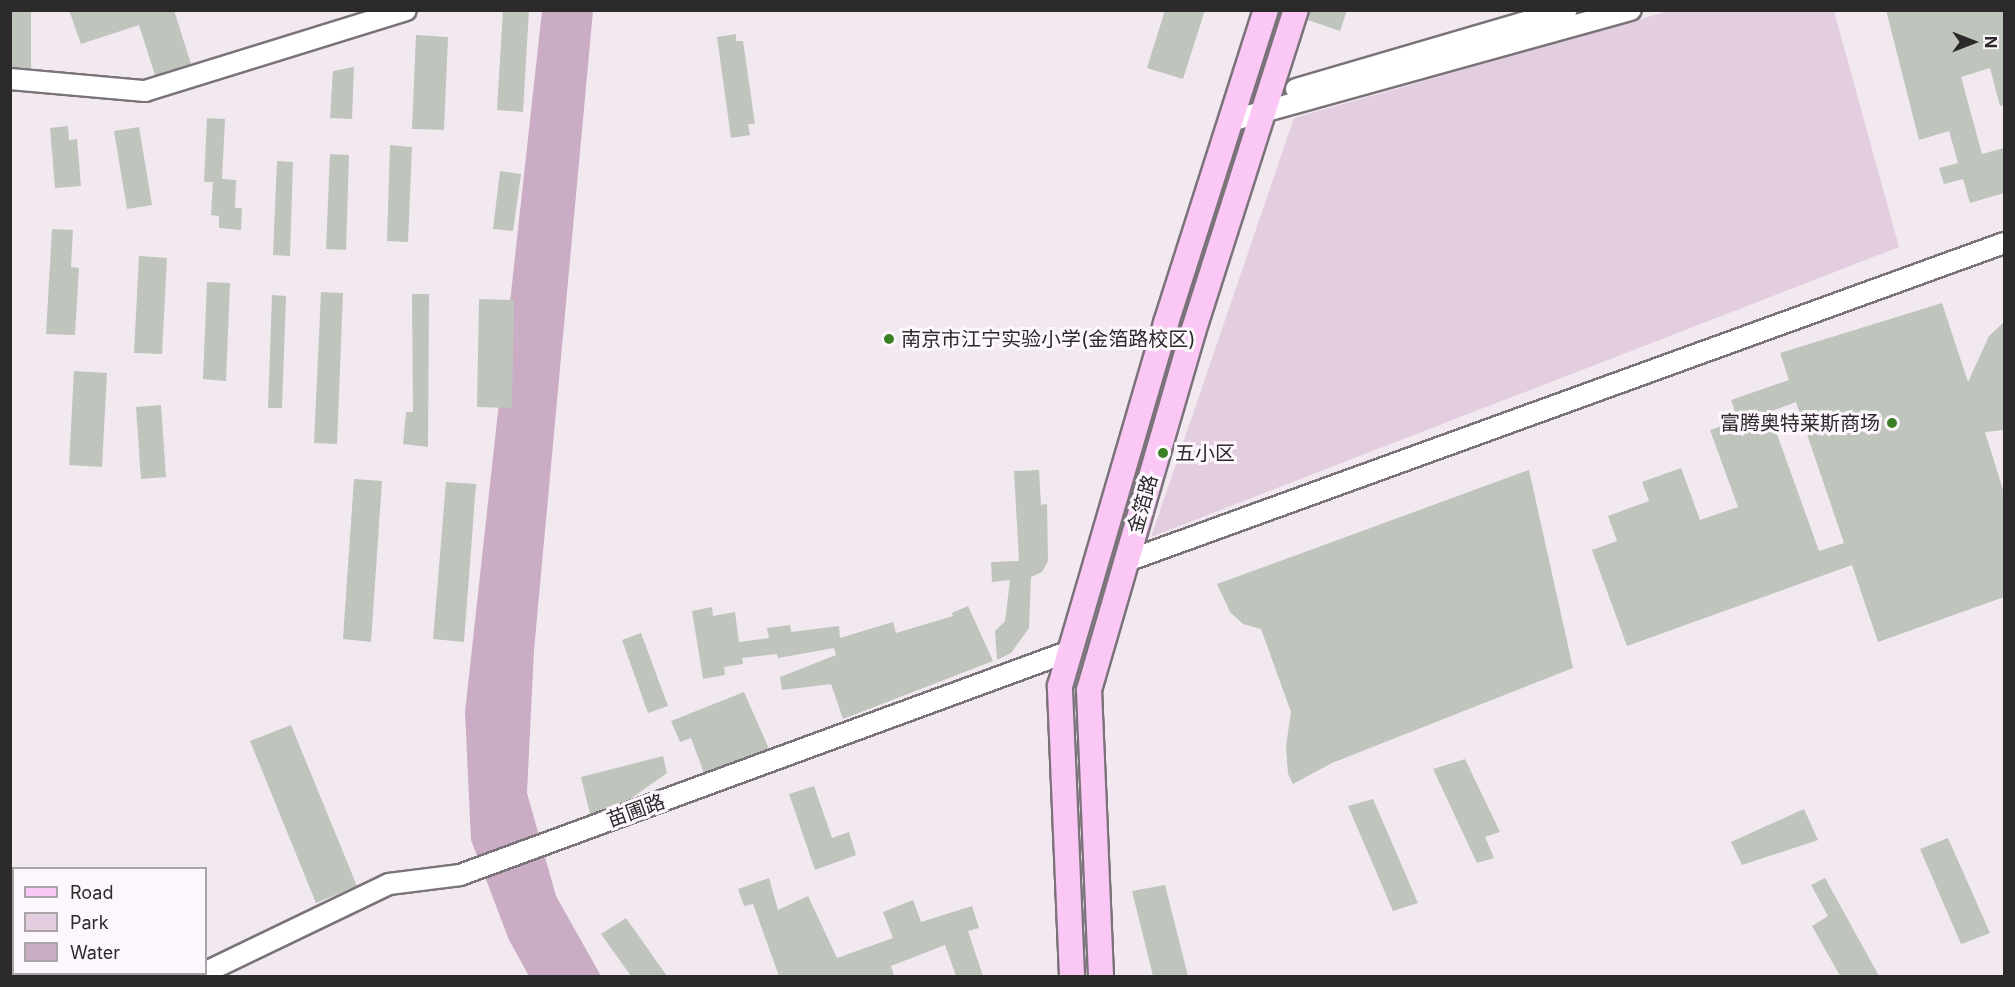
<!DOCTYPE html>
<meta charset="utf-8">
<style>
body{margin:0}
#map{position:relative;width:2015px;height:987px;overflow:hidden;background:#f1e9ef;font-family:Inter,"Noto Sans SC",sans-serif}
div>[style]{position:absolute}
.green>*{inset:0;background:#e3cee0}
.water>*{inset:0;background:#caacc5}
.building>*{inset:0;background:#bfc4bd}
.roads{filter:drop-shadow(2px 0 #7a7379) drop-shadow(-2px 0 #7a7379) drop-shadow(0 2px #7a7379) drop-shadow(0 -2px #7a7379)}
.minor>*{height:20px;margin:-10px;padding:0 10px;transform-origin:10px;border-radius:10px;background:#fff}
.major>*{height:24px;margin:-12px;padding:0 12px;transform-origin:12px;border-radius:12px;background:#fbc8f6}
.dots>*{width:16px;height:16px;translate:-50% -50%;box-sizing:border-box;border:3px solid #fef6fd;border-radius:50%}
span{translate:-50% -50%;white-space:nowrap;text-align:center;line-height:1.15;-webkit-text-stroke:6px #fef6fd;paint-order:stroke}
.poi-label{font-size:20px;color:#2c292b}
.left{translate:0 -50%;text-align:left}
.right{translate:-100% -50%;text-align:right}
.street-label{font-size:20px;color:#2c292b}
.frame{position:absolute;inset:0;border:12px solid #2c292b;pointer-events:none}
.legend{position:absolute;left:12px;top:867px;width:195px;height:108px;box-sizing:border-box;background:#fef6fd;border:2px solid #aaa4a9;margin:0;padding:8px 10px;list-style:none;font-size:18px;color:#2c292b}
.legend li{display:flex;align-items:center;gap:12px;height:30px}
.legend b{width:30px;border:2px solid #aaa4a9}
.north{position:absolute;left:1943px;top:12px;width:60px;height:60px;-webkit-text-stroke:4px #fef6fd;paint-order:stroke;rotate:90deg;font-size:16px;font-weight:700;line-height:24px;text-align:center;color:#2c292b}
.north::after{content:'';display:block;margin:auto;width:21px;height:27px;background:#2c292b;clip-path:polygon(50% 0,100% 100%,50% 72%,0 100%)}
</style>
<div id="map">
<div class="green">
<i style="clip-path:polygon(1672px 10px,1834px 11px,1899px 247px,1151px 537px,1294px 118px)"></i>
</div>
<div class="water">
<i style="clip-path:polygon(542px 11px,593px 11px,534px 650px,527px 793px,556px 896px,601px 976px,529px 976px,509px 940px,471px 840px,465px 712px)"></i>
</div>
<div class="building">
<i style="clip-path:polygon(10px 10px,31px 10px,31px 69px,10px 67px)"></i>
<i style="clip-path:polygon(69px 10px,174px 10px,191px 64px,155px 75px,139px 25px,81px 44px)"></i>
<i style="clip-path:polygon(503px 10px,529px 10px,523px 112px,497px 110px)"></i>
<i style="clip-path:polygon(1165px 10px,1205px 10px,1183px 79px,1147px 68px)"></i>
<i style="clip-path:polygon(1310px 10px,1347px 10px,1340px 31px,1308px 20px)"></i>
<i style="clip-path:polygon(1886px 10px,2004px 10px,2004px 105px,2000px 106px,1990px 68px,1961px 77px,1982px 154px,2004px 148px,2004px 193px,1970px 203px,1963px 179px,1944px 184px,1939px 168px,1958px 163px,1949px 131px,1919px 140px)"></i>
<i style="clip-path:polygon(736px 34px,736px 41px,743px 41px,755px 124px,748px 124px,750px 135px,731px 138px,717px 37px)"></i>
<i style="clip-path:polygon(416px 35px,448px 37px,444px 130px,412px 129px)"></i>
<i style="clip-path:polygon(354px 67px,352px 119px,330px 118px,333px 71px)"></i>
<i style="clip-path:polygon(207px 118px,225px 119px,222px 179px,236px 180px,235px 208px,242px 208px,241px 230px,219px 228px,219px 216px,211px 215px,213px 182px,204px 182px)"></i>
<i style="clip-path:polygon(68px 126px,69px 140px,77px 139px,81px 186px,55px 188px,50px 128px)"></i>
<i style="clip-path:polygon(139px 127px,152px 205px,127px 209px,114px 131px)"></i>
<i style="clip-path:polygon(390px 145px,412px 147px,408px 242px,387px 241px)"></i>
<i style="clip-path:polygon(330px 154px,349px 155px,346px 250px,326px 249px)"></i>
<i style="clip-path:polygon(277px 161px,293px 162px,290px 256px,273px 255px)"></i>
<i style="clip-path:polygon(500px 171px,521px 174px,513px 231px,493px 229px)"></i>
<i style="clip-path:polygon(52px 229px,73px 230px,71px 267px,79px 268px,75px 335px,46px 334px)"></i>
<i style="clip-path:polygon(139px 256px,167px 258px,162px 354px,134px 353px)"></i>
<i style="clip-path:polygon(207px 282px,230px 283px,226px 381px,203px 379px)"></i>
<i style="clip-path:polygon(321px 292px,343px 293px,337px 444px,314px 443px)"></i>
<i style="clip-path:polygon(412px 294px,429px 294px,428px 447px,403px 444px,406px 412px,413px 412px)"></i>
<i style="clip-path:polygon(272px 295px,286px 296px,282px 408px,268px 408px)"></i>
<i style="clip-path:polygon(479px 299px,514px 300px,512px 408px,477px 407px)"></i>
<i style="clip-path:polygon(evenodd,1942px 303px,1968px 382px,1989px 336px,2004px 322px,2004px 430px,1985px 432px,2004px 493px,2004px 597px,1878px 642px,1852px 565px,1627px 646px,1592px 550px,1617px 541px,1608px 516px,1649px 501px,1642px 482px,1681px 468px,1700px 520px,1738px 507px,1710px 430px,1738px 420px,1731px 400px,1789px 380px,1780px 353px,1942px 303px,1796px 402px,1844px 543px,1819px 551px,1769px 412px,1796px 402px)"></i>
<i style="clip-path:polygon(74px 371px,107px 373px,102px 467px,69px 465px)"></i>
<i style="clip-path:polygon(161px 405px,166px 477px,141px 479px,136px 407px)"></i>
<i style="clip-path:polygon(1039px 470px,1041px 505px,1047px 504px,1048px 561px,1042px 572px,1031px 577px,1029px 628px,1011px 653px,997px 660px,995px 631px,1005px 621px,1010px 580px,992px 582px,991px 562px,1019px 561px,1014px 471px)"></i>
<i style="clip-path:polygon(1529px 470px,1573px 668px,1332px 763px,1293px 784px,1288px 774px,1286px 746px,1291px 712px,1261px 629px,1243px 624px,1230px 612px,1217px 584px)"></i>
<i style="clip-path:polygon(354px 479px,382px 481px,371px 642px,343px 639px)"></i>
<i style="clip-path:polygon(446px 482px,476px 484px,464px 642px,433px 639px)"></i>
<i style="clip-path:polygon(968px 606px,993px 661px,843px 719px,831px 684px,782px 690px,780px 677px,836px 655px,834px 648px,778px 658px,777px 654px,742px 658px,743px 664px,724px 667px,725px 675px,703px 679px,692px 611px,712px 607px,713px 616px,735px 612px,739px 642px,769px 638px,767px 628px,790px 625px,791px 632px,839px 626px,840px 638px,893px 622px,896px 633px,953px 616px,952px 613px)"></i>
<i style="clip-path:polygon(641px 633px,668px 706px,648px 713px,622px 640px)"></i>
<i style="clip-path:polygon(744px 692px,769px 749px,704px 773px,691px 738px,680px 742px,671px 721px)"></i>
<i style="clip-path:polygon(291px 725px,357px 886px,316px 903px,250px 741px)"></i>
<i style="clip-path:polygon(663px 756px,667px 773px,629px 800px,590px 814px,581px 777px)"></i>
<i style="clip-path:polygon(1465px 759px,1500px 832px,1485px 837px,1494px 858px,1477px 863px,1433px 769px)"></i>
<i style="clip-path:polygon(814px 786px,832px 838px,849px 832px,856px 855px,815px 870px,789px 794px)"></i>
<i style="clip-path:polygon(1373px 799px,1418px 903px,1393px 911px,1348px 806px)"></i>
<i style="clip-path:polygon(1804px 809px,1818px 840px,1742px 865px,1731px 842px)"></i>
<i style="clip-path:polygon(1948px 838px,1990px 933px,1961px 944px,1920px 849px)"></i>
<i style="clip-path:polygon(769px 878px,778px 910px,808px 896px,837px 958px,893px 938px,883px 912px,913px 900px,921px 922px,972px 906px,979px 928px,968px 931px,983px 976px,956px 976px,945px 945px,891px 966px,894px 976px,779px 976px,753px 904px,744px 906px,738px 889px)"></i>
<i style="clip-path:polygon(1825px 878px,1879px 976px,1840px 976px,1812px 926px,1828px 916px,1811px 885px)"></i>
<i style="clip-path:polygon(1165px 885px,1188px 976px,1153px 976px,1132px 891px)"></i>
<i style="clip-path:polygon(626px 918px,667px 976px,631px 976px,601px 934px)"></i>
</div>
<div class="roads">
<div class="minor">
<i style="left:10px;top:79px;width:136px;rotate:5.1deg"></i>
<i style="left:145px;top:91px;width:273px;rotate:-17.2deg"></i>
<i style="left:1296px;top:89px;width:282px;rotate:-16.3deg"></i>
<i style="left:1230px;top:121px;width:416px;rotate:-15.5deg"></i>
<i style="left:1127px;top:561px;width:933px;rotate:-19.93deg"></i>
<i style="left:206px;top:972px;width:203px;rotate:-25.7deg"></i>
<i style="left:389px;top:884px;width:72px;rotate:-7.2deg"></i>
<i style="left:460px;top:875px;width:650px;rotate:-20.16deg"></i>
</div>
<div class="major">
<i style="left:1072px;top:976px;width:290px;rotate:-92.4deg"></i>
<i style="left:1060px;top:686px;width:378px;rotate:-73.7deg"></i>
<i style="left:1166px;top:323px;width:329px;rotate:-72.3deg"></i>
<i style="left:1101px;top:976px;width:286px;rotate:-92.4deg"></i>
<i style="left:1089px;top:690px;width:373px;rotate:-73.8deg"></i>
<i style="left:1193px;top:332px;width:338px;rotate:-72.3deg"></i>
</div>
</div>
<div class="dots">
<i style="left:889px;top:339px;background:#3b8024"></i>
<i style="left:1892px;top:423px;background:#3b8024"></i>
<i style="left:1163px;top:453px;background:#3b8024"></i>
</div>
<div class="poi-label">
<span class="left" style="left:901px;top:339px">南京市江宁实验小学(金箔路校区)</span>
<span class="right" style="left:1880px;top:423px">富腾奥特莱斯商场</span>
<span class="left" style="left:1175px;top:453px">五小区</span>
</div>
<div class="street-label">
<span style="left:1143px;top:504px;rotate:-74deg">金箔路</span>
<span style="left:636px;top:811px;rotate:-20deg">苗圃路</span>
</div>
<div class="frame"></div>
<ul class="legend">
<li><b style="height:8px;background:#fbc8f6"></b>Road</li>
<li><b style="height:16px;background:#e3cee0"></b>Park</li>
<li><b style="height:16px;background:#caacc5"></b>Water</li>
</ul>
<div class="north">N</div>
</div>
